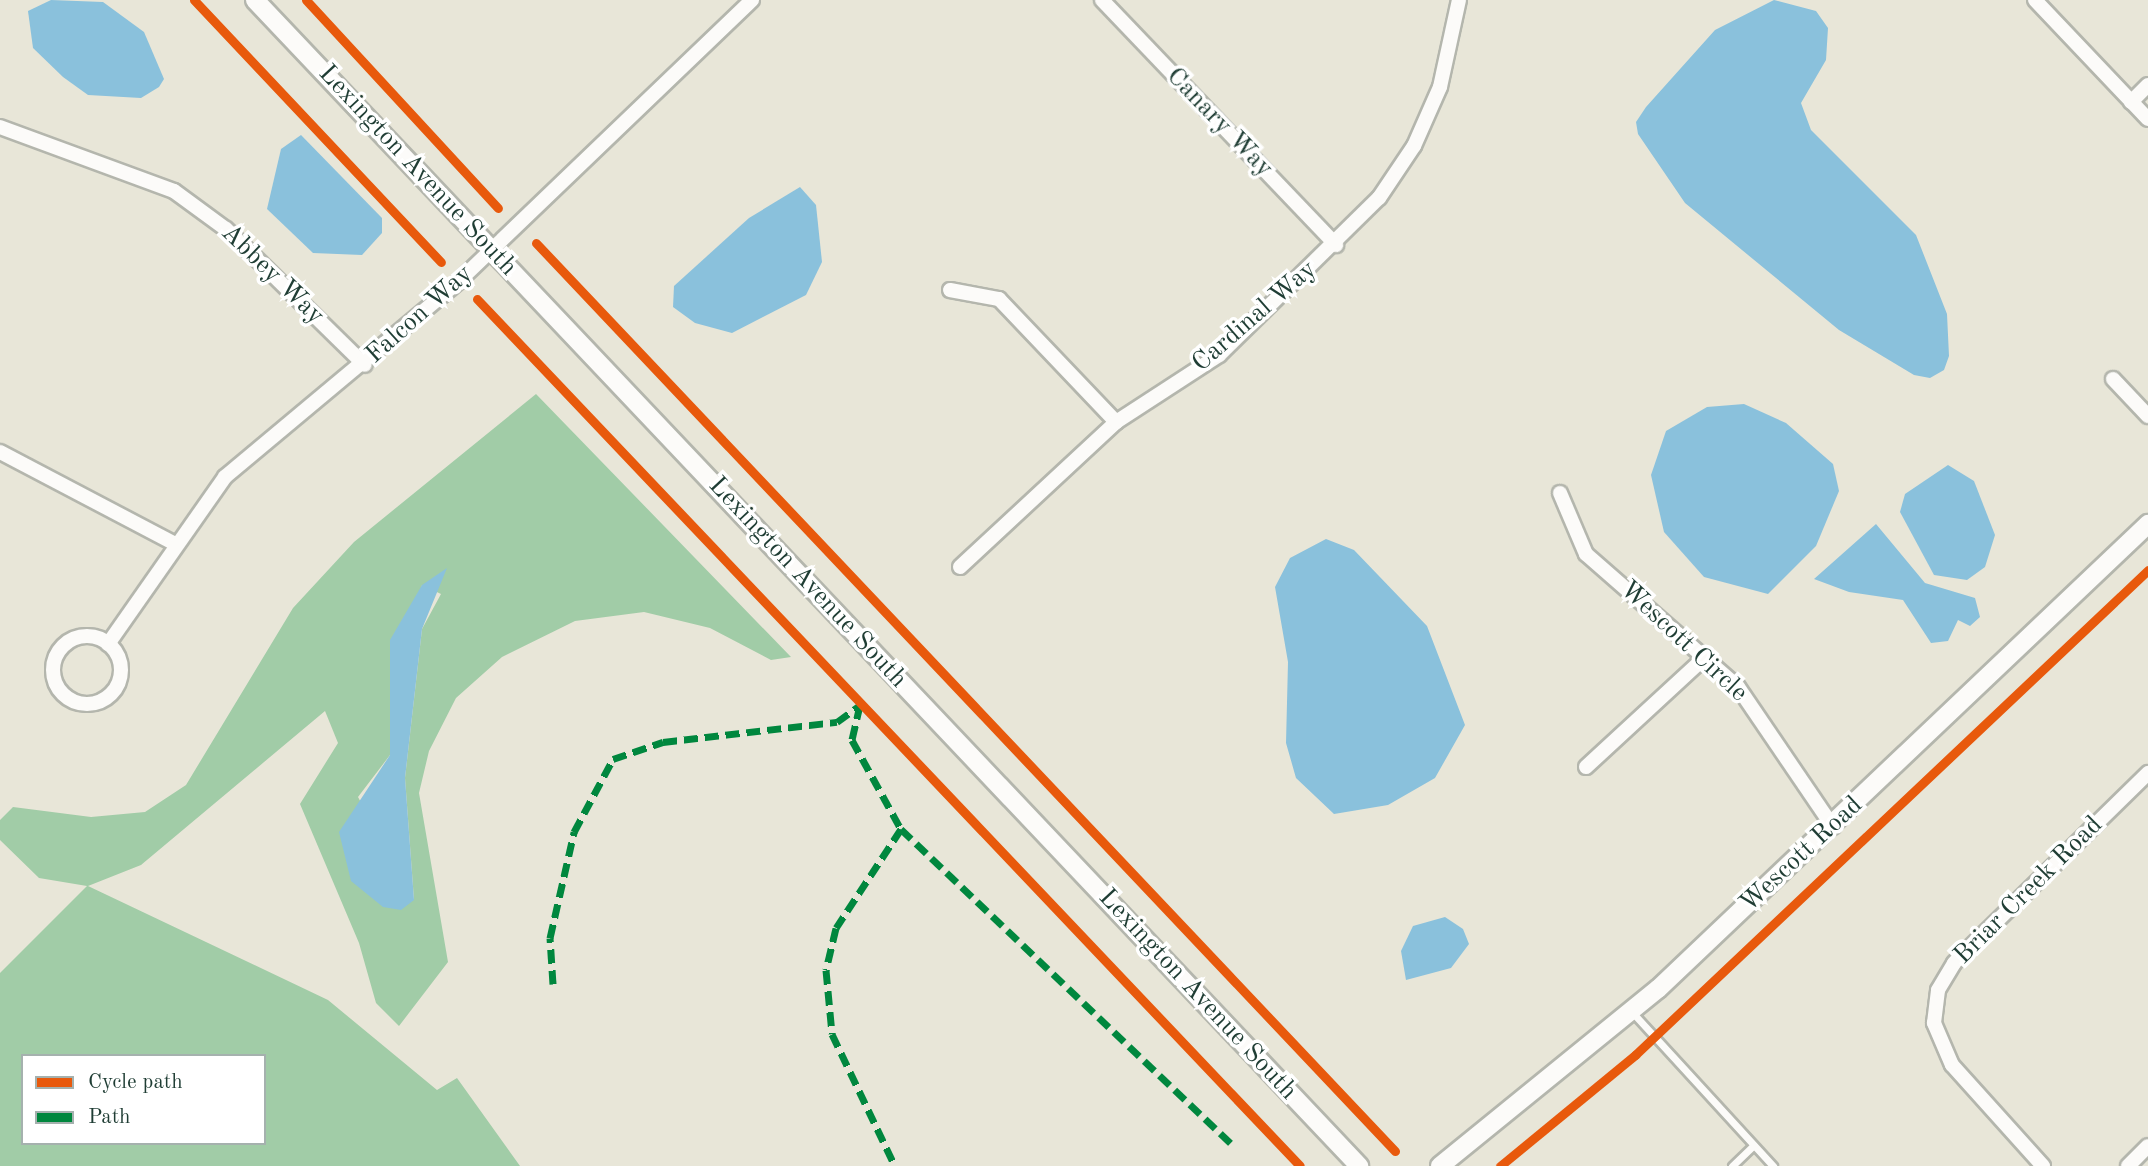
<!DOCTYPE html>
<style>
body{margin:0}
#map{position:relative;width:2148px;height:1166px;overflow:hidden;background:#e8e6d8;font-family:"Old Standard TT",serif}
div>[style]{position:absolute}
.forest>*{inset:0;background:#a1cca7}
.water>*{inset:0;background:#8ac1dc}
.roads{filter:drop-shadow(2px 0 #b4b6ad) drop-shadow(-2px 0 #b4b6ad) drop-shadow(0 2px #b4b6ad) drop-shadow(0 -2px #b4b6ad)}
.service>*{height:7px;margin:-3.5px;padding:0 3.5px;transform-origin:3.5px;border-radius:3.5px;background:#fcfbf9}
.minor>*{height:14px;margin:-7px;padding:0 7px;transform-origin:7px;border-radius:7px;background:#fcfbf9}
.minor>.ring{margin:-7px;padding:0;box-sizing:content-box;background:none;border:14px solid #fcfbf9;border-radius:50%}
.tertiary>*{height:18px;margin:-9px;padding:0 9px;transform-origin:9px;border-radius:9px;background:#fcfbf9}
.quiet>*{height:7px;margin-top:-3.5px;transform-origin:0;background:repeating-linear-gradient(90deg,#00873e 0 14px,transparent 0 21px)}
.cycleway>*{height:9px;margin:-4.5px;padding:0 4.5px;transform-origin:4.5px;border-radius:4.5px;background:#e8590c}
span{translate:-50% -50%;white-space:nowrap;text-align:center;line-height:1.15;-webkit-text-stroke:7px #fff;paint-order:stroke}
.street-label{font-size:26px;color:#1f3d34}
.legend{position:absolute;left:21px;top:1054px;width:245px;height:91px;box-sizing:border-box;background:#fff;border:2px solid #a5b1ae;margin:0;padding:9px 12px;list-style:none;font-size:21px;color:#1f3d34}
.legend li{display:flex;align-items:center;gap:14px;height:35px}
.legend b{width:35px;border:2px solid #a5b1ae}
</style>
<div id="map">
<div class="forest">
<i style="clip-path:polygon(evenodd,536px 394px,791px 657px,771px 660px,710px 628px,644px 612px,575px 621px,502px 657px,456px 698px,429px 751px,419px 793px,448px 962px,399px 1026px,376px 1003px,359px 943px,300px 804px,338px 743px,325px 711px,141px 865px,88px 886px,328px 1000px,437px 1090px,457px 1078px,520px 1166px,0 1166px,0 973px,87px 886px,39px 878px,0 840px,0 820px,13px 807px,91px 817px,145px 812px,186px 785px,293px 608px,354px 542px,536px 394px,422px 585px,441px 594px,422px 629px,405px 778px,414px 900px,358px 797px,390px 755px,392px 707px,422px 585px,536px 394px,23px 1056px,264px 1056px,264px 1143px,23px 1143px,23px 1056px)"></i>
</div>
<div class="water">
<i style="clip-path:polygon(51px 0,103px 2px,144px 32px,164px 79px,159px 87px,141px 98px,88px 95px,63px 77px,33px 48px,28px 11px)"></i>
<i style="clip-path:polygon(1774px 0,1816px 11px,1828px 28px,1826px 60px,1801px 103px,1811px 130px,1916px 235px,1947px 314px,1949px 356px,1944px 370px,1930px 378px,1914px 375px,1839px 330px,1685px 203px,1638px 134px,1636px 122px,1646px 107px,1715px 30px)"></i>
<i style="clip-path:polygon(301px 135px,382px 218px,382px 233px,362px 255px,313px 253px,267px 209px,281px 149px)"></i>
<i style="clip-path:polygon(800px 187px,816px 205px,822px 262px,806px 295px,732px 333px,695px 323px,673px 307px,674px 286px,749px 218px)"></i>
<i style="clip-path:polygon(1744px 404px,1786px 423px,1833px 464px,1839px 491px,1816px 546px,1768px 594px,1704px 577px,1664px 532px,1651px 475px,1666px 431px,1707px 407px)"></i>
<i style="clip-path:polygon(1948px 465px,1974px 481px,1995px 535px,1985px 567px,1967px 580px,1934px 575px,1900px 512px,1905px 494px)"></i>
<i style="clip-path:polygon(1876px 524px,1925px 583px,1975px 598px,1980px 617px,1970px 626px,1958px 620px,1948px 641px,1931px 643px,1903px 600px,1849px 592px,1814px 579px)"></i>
<i style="clip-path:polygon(1326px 539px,1354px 550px,1427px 626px,1465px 725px,1435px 778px,1388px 805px,1334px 814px,1296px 778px,1286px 743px,1288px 662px,1275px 587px,1290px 558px)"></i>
<i style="clip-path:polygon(447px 568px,422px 629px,405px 778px,414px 900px,401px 910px,383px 907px,351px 881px,339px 832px,390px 755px,390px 640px,422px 585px)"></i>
<i style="clip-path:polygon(1445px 917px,1463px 929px,1469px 944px,1451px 968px,1406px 980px,1401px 951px,1413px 926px)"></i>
</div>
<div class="roads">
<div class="service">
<i style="left:1632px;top:1012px;width:209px;rotate:47.5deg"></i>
<i style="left:1732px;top:1166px;width:30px;rotate:-44deg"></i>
</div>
<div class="minor">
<i style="left:1102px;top:0;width:339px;rotate:46.3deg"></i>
<i style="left:2035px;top:0;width:164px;rotate:46.5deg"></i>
<i style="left:2131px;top:102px;width:24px;rotate:-45deg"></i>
<i style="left:0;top:127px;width:185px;rotate:20.2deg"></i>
<i style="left:174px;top:191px;width:64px;rotate:36.2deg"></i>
<i style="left:226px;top:229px;width:194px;rotate:44.4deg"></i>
<i style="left:950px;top:290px;width:50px;rotate:10.4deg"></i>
<i style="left:999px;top:299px;width:170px;rotate:46.4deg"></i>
<i style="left:2113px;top:379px;width:51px;rotate:46.6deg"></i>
<i style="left:0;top:452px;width:195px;rotate:27.7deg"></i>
<i style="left:1560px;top:493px;width:66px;rotate:66.9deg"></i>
<i style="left:1586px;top:554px;width:202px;rotate:41.2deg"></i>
<i style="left:1738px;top:687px;width:169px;rotate:55.8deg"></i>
<i style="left:960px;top:567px;width:213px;rotate:-42.9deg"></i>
<i style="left:1116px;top:422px;width:123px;rotate:-33deg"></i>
<i style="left:1219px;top:355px;width:224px;rotate:-44.5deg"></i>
<i style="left:1379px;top:198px;width:63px;rotate:-56.1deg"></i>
<i style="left:1414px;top:146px;width:64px;rotate:-66.2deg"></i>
<i style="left:1440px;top:87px;width:89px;rotate:-77.7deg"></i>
<i class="ring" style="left:53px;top:636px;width:54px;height:54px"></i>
<i style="left:108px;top:644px;width:204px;rotate:-55deg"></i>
<i style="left:225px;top:477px;width:305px;rotate:-39.9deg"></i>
<i style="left:459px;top:281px;width:406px;rotate:-43.8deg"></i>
<i style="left:1586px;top:767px;width:161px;rotate:-42.7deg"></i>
<i style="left:2043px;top:1166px;width:136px;rotate:-132deg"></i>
<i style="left:1952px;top:1065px;width:46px;rotate:-113.2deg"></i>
<i style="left:1934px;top:1023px;width:33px;rotate:-83deg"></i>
<i style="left:1938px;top:990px;width:31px;rotate:-59deg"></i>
<i style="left:1954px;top:963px;width:272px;rotate:-44.4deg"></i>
<i style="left:2128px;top:1166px;width:28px;rotate:-45deg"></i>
</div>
<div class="tertiary">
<i style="left:255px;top:0;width:1606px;rotate:46.56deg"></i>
<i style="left:1440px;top:1166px;width:281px;rotate:-39.1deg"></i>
<i style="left:1658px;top:989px;width:676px;rotate:-43.5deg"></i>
</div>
</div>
<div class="quiet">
<i style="left:860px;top:705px;width:36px;rotate:103deg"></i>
<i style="left:852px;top:740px;width:102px;rotate:61.2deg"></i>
<i style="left:901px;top:829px;width:118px;rotate:123.3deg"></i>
<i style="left:836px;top:928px;width:43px;rotate:103.4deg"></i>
<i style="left:826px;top:970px;width:64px;rotate:84.6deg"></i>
<i style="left:832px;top:1034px;width:146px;rotate:64.5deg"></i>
<i style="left:901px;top:829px;width:461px;rotate:43.6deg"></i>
<i style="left:553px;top:984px;width:46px;rotate:-93.7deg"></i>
<i style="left:550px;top:938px;width:109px;rotate:-77.2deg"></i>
<i style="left:574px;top:832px;width:83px;rotate:-61.9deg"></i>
<i style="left:613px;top:759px;width:53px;rotate:-18.8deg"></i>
<i style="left:663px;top:742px;width:175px;rotate:-6.6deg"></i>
<i style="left:837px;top:722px;width:29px;rotate:-36deg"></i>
</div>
<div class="cycleway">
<i style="left:194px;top:0;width:360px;rotate:46.7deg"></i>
<i style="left:306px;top:0;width:283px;rotate:47.3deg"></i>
<i style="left:536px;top:243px;width:1250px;rotate:46.59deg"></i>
<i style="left:477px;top:299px;width:1195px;rotate:46.49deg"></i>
<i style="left:1500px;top:1166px;width:175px;rotate:-39.4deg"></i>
<i style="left:1635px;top:1055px;width:706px;rotate:-43.39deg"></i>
</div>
<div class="street-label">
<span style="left:1219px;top:123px;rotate:46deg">Canary Way</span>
<span style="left:417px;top:171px;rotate:47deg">Lexington Avenue South</span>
<span style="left:272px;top:275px;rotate:44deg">Abbey Way</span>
<span style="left:420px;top:315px;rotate:-42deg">Falcon Way</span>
<span style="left:1255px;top:317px;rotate:-41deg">Cardinal Way</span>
<span style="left:807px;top:583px;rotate:47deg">Lexington Avenue South</span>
<span style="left:1683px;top:642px;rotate:43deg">Wescott Circle</span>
<span style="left:1802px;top:855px;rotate:-43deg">Wescott Road</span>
<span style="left:2029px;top:891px;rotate:-45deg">Briar Creek Road</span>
<span style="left:1197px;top:995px;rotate:47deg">Lexington Avenue South</span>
</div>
<ul class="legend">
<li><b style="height:9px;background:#e8590c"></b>Cycle path</li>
<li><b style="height:9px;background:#00873e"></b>Path</li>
</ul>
</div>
